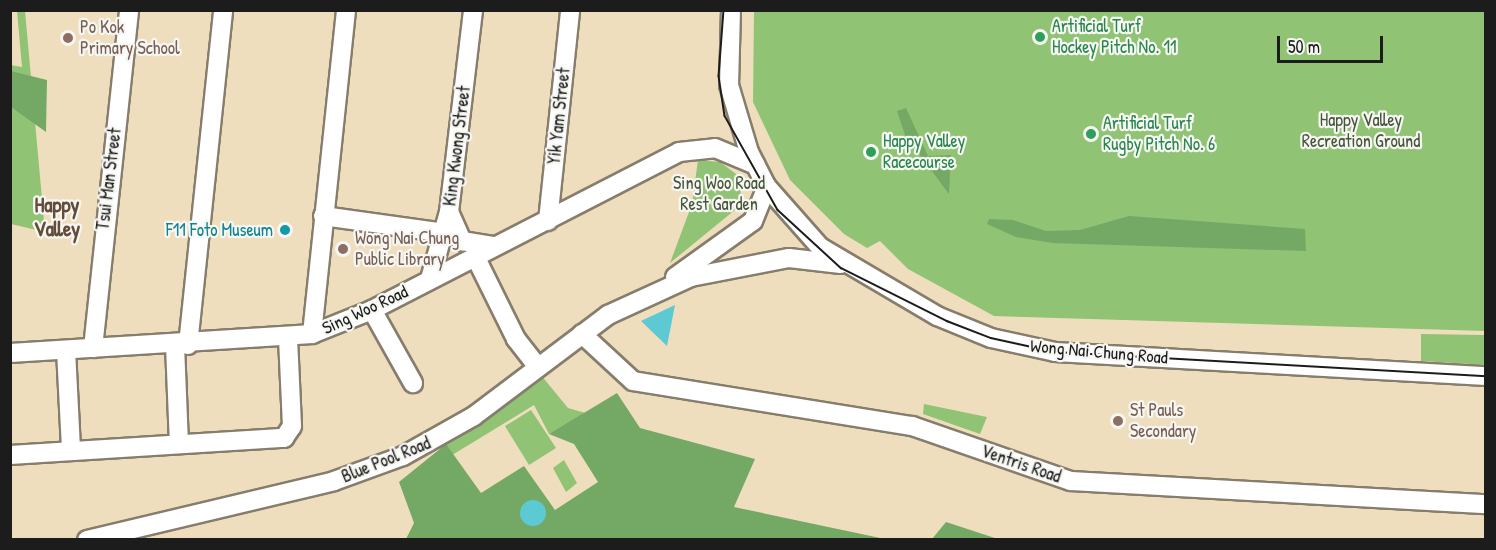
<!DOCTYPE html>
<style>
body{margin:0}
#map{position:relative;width:1496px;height:550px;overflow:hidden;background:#efdebd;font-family:"Patrick Hand",sans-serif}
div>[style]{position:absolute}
.green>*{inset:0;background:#90c373}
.forest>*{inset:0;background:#74a965}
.water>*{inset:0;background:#5cc9d3}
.round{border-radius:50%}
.roads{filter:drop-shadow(2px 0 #867d6c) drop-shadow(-2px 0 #867d6c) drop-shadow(0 2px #867d6c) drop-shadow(0 -2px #867d6c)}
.minor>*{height:18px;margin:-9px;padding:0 9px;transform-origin:9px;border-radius:9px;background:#fff}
.tram>*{height:1.5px;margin:-0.75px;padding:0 0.75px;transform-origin:0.75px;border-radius:0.75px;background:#1c1c1c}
.dots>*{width:16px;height:16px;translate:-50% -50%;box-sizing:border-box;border:3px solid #f6f6f2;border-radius:50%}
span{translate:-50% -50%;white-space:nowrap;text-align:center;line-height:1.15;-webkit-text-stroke:4.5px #f6f6f2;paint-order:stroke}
.leisure-label{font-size:18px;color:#27864d}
.left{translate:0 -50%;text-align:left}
.education-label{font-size:18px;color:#785e54}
.street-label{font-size:18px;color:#1c1c1c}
.park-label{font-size:18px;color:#45563a}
.culture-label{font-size:18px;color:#0d838f}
.right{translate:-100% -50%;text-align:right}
.quarter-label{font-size:21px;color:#644c3a;font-weight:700}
.frame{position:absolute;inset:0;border:12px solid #1c1c1c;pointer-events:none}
.scale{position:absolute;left:1277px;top:36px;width:106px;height:27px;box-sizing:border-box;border:3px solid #1c1c1c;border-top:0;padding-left:8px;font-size:18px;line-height:21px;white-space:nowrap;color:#1c1c1c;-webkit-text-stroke:4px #f6f6f2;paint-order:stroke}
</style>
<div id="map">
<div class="green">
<i style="clip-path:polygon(17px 11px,25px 11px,45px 232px,11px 224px,10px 65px,22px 67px)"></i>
<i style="clip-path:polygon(754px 11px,1485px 11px,1485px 331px,994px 316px,908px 269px,880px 241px,867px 248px,844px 234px,790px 180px,753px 102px)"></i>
<i style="clip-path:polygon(698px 160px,720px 162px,740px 177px,741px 205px,670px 263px,692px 204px)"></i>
<i style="clip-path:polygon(1421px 334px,1485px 335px,1485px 365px,1421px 361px)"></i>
<i style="clip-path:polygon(536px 369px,568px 408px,589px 414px,549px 434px,534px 405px,444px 460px,438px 440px)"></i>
<i style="clip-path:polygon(924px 404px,987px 417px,980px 434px,923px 414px)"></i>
<i style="clip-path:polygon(531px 410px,556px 448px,529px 465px,505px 426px)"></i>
<i style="clip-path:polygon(564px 460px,577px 483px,566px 492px,553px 468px)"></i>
</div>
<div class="forest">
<i style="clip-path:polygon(11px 71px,47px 80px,46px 132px,11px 107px)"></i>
<i style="clip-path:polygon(906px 108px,928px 156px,951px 155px,949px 194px,905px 135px,897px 111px)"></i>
<i style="clip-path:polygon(1129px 216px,1305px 229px,1306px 251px,1053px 243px,1016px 237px,987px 224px,989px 219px,1013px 220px,1046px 231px,1080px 230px)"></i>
<i style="clip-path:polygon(617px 393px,640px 428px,755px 459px,734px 507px,885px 539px,406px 539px,414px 523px,399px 482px,446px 444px,481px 493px,524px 466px,555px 510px,598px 482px,574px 444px,549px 434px)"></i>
<i style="clip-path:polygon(946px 522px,998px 539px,932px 539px)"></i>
</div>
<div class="water">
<i style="clip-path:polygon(675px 305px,667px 346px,641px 321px)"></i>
<i class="round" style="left:520px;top:500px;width:26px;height:26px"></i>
</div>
<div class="roads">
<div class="minor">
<i style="left:731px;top:10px;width:75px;rotate:91.5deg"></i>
<i style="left:729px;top:85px;width:70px;rotate:73.4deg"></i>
<i style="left:749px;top:152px;width:39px;rotate:63deg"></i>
<i style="left:767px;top:187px;width:80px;rotate:48.5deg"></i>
<i style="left:820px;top:247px;width:136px;rotate:30.5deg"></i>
<i style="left:937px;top:316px;width:58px;rotate:22.2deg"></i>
<i style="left:991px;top:338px;width:66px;rotate:12.3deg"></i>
<i style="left:1055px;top:352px;width:432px;rotate:3.2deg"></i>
<i style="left:450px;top:214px;width:30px;rotate:66deg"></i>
<i style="left:462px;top:241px;width:31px;rotate:9deg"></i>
<i style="left:323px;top:216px;width:123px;rotate:7.9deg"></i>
<i style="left:548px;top:221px;width:212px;rotate:-84deg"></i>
<i style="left:475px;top:256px;width:93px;rotate:63.7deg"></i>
<i style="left:516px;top:339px;width:36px;rotate:52deg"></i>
<i style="left:675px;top:277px;width:96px;rotate:-35.7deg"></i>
<i style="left:753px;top:221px;width:37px;rotate:-68deg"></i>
<i style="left:430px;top:279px;width:70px;rotate:-74.2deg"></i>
<i style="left:449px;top:212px;width:203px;rotate:-83.2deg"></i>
<i style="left:372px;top:310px;width:84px;rotate:60.7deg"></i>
<i style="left:312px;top:334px;width:326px;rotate:-84deg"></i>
<i style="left:582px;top:334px;width:69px;rotate:42.7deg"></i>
<i style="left:633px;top:381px;width:283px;rotate:9.2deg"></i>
<i style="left:912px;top:426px;width:168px;rotate:19.1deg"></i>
<i style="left:1071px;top:481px;width:416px;rotate:3.2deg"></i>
<i style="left:175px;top:345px;width:98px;rotate:87.7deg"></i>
<i style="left:188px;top:345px;width:337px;rotate:-84deg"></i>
<i style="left:93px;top:348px;width:340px;rotate:-83.9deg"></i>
<i style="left:66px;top:350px;width:100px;rotate:87.1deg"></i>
<i style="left:10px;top:353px;width:303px;rotate:-3.6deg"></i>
<i style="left:312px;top:334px;width:65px;rotate:-21.8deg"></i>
<i style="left:372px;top:310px;width:345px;rotate:-27.2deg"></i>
<i style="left:679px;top:152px;width:36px;rotate:-6deg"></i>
<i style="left:715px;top:148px;width:44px;rotate:22.5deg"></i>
<i style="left:10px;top:455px;width:275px;rotate:-3.6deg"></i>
<i style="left:284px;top:438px;width:14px;rotate:-56deg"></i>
<i style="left:292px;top:426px;width:87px;rotate:-92.6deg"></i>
<i style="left:87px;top:540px;width:254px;rotate:-13.4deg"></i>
<i style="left:334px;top:481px;width:73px;rotate:-19.9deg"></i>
<i style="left:403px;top:456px;width:81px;rotate:-29.4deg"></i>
<i style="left:474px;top:416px;width:168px;rotate:-37deg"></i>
<i style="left:608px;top:315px;width:91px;rotate:-24.6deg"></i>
<i style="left:691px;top:277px;width:100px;rotate:-11deg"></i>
<i style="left:789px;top:258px;width:52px;rotate:6.6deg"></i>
</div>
</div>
<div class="tram">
<i style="left:724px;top:10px;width:66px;rotate:94.3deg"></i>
<i style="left:719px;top:76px;width:40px;rotate:81.5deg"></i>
<i style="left:725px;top:116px;width:108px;rotate:60.6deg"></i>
<i style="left:778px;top:210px;width:86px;rotate:42.6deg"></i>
<i style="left:841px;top:268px;width:119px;rotate:26.6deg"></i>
<i style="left:947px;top:321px;width:47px;rotate:21.1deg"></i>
<i style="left:991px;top:338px;width:66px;rotate:12.3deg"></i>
<i style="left:1055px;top:352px;width:432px;rotate:3.2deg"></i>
</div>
<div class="dots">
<i style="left:1040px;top:37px;background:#2e9e5b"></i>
<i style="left:68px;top:38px;background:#8d6e63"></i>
<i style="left:1091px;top:134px;background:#2e9e5b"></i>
<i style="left:871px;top:152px;background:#2e9e5b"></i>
<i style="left:285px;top:230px;background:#0f9aa8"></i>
<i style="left:343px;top:249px;background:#8d6e63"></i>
<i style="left:1118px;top:421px;background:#8d6e63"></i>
</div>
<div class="leisure-label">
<span class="left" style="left:1052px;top:37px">Artificial Turf<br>Hockey Pitch No. 11</span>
<span class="left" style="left:1103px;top:134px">Artificial Turf<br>Rugby Pitch No. 6</span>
<span class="left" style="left:883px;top:152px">Happy Valley<br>Racecourse</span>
</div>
<div class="education-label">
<span class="left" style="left:80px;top:38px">Po Kok<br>Primary School</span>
<span class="left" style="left:355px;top:249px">Wong Nai Chung<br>Public Library</span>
<span class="left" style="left:1130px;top:421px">St Pauls<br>Secondary</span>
</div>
<div class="street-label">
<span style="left:559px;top:116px;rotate:-84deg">Yik Yam Street</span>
<span style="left:457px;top:146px;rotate:-83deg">King Kwong Street</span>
<span style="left:109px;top:179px;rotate:-83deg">Tsui Man Street</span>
<span style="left:365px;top:310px;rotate:-25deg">Sing Woo Road</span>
<span style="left:1099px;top:352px;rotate:5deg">Wong Nai Chung Road</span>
<span style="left:386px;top:460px;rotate:-22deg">Blue Pool Road</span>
<span style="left:1021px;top:464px;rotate:19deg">Ventris Road</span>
</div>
<div class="park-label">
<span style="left:1361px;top:131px">Happy Valley<br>Recreation Ground</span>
<span style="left:719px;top:194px">Sing Woo Road<br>Rest Garden</span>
</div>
<div class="culture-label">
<span class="right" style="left:273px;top:230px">F11 Foto Museum</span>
</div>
<div class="quarter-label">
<span style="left:57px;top:217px">Happy<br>Valley</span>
</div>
<div class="frame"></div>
<div class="scale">50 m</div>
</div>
